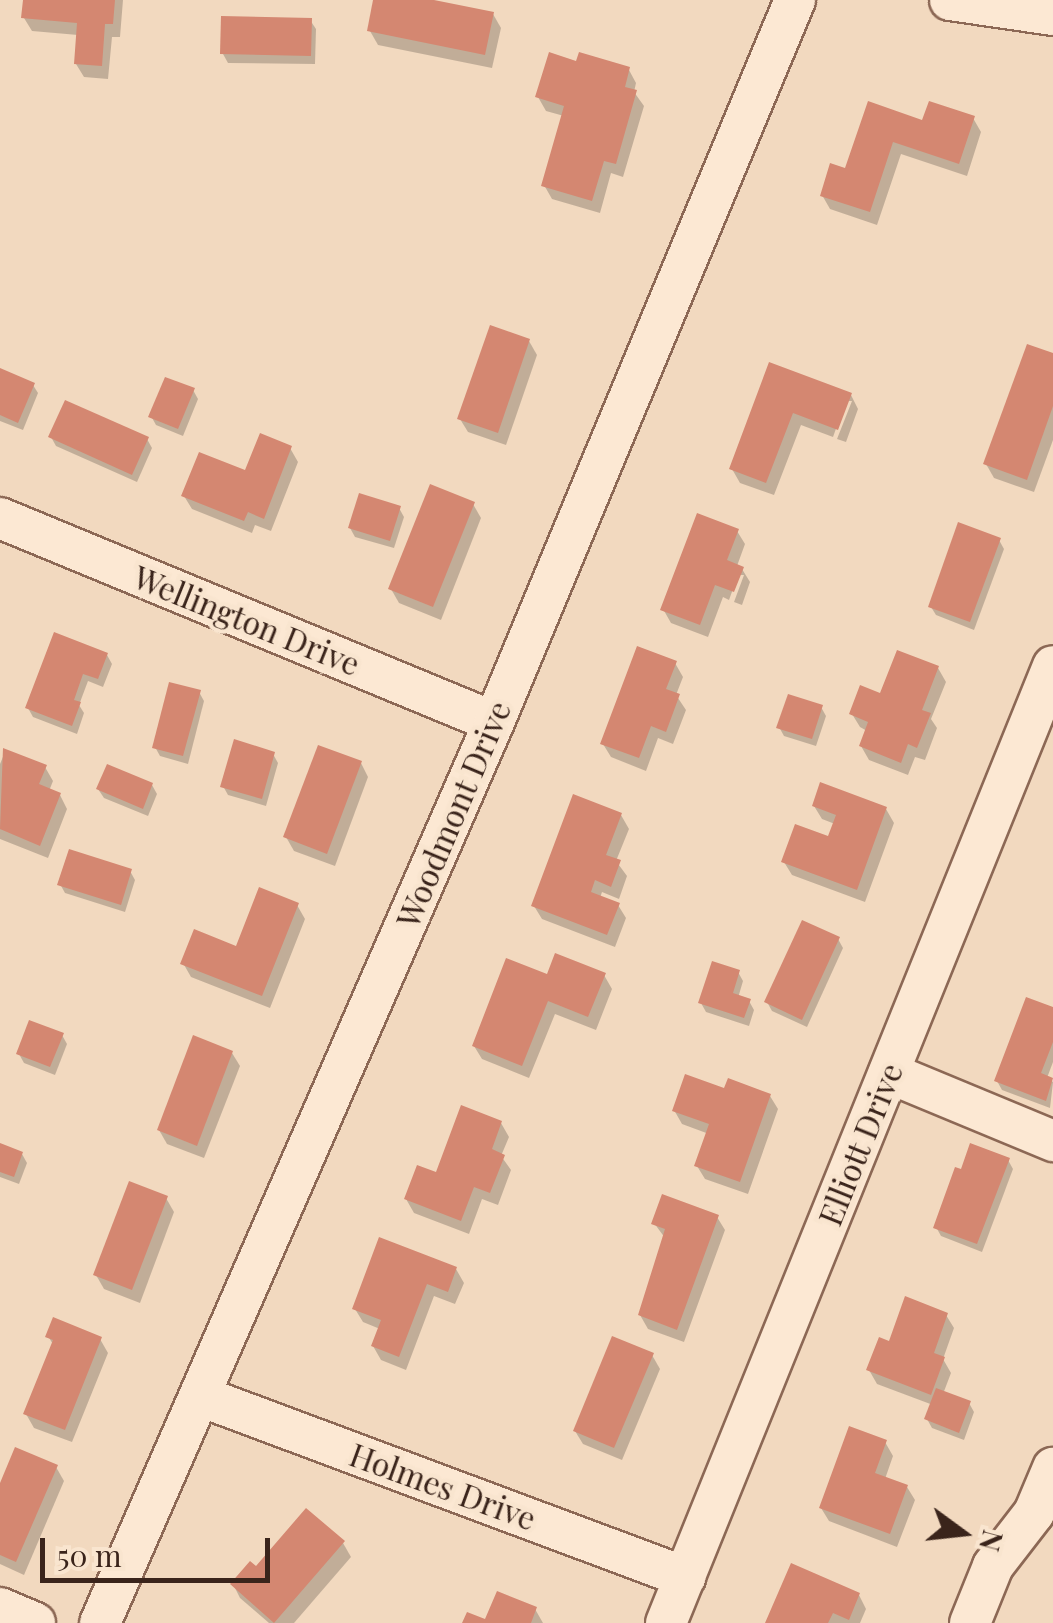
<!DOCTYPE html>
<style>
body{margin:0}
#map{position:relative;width:1053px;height:1623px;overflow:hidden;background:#f2d9bf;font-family:"Playfair Display",serif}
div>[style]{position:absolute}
.shadow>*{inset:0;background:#0003}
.building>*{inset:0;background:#d48771}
.roads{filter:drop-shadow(2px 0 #8c6855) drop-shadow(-2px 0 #8c6855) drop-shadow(0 2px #8c6855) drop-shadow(0 -2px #8c6855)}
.minor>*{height:40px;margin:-20px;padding:0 20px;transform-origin:20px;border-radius:20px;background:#fce8d3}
span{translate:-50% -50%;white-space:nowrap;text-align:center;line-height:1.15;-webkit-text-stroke:9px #f9e5cf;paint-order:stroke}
.street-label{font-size:32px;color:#3a241b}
.north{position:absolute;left:913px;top:1483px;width:100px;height:100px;-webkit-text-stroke:8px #f9e5cf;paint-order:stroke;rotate:105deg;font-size:28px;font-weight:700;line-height:40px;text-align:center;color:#3a241b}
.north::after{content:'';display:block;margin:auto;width:35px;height:45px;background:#3a241b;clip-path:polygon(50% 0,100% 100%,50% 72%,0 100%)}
.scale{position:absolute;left:40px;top:1538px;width:230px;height:45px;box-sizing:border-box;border:5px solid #3a241b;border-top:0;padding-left:12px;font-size:30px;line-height:35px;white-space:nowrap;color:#3a241b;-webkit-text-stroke:8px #f9e5cf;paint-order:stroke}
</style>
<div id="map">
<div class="shadow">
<i style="clip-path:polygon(25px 0,123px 0,120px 37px,112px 37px,108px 79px,84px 77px,76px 64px,78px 35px,32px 31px,24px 18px)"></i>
<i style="clip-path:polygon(376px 0,421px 0,493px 14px,501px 28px,492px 68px,378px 45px,370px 31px)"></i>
<i style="clip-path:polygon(310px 20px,316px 29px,315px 64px,228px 63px,223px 54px)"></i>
<i style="clip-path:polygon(578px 64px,629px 70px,636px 83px,634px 92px,644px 106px,623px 177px,611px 173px,600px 213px,552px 199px,544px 185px,564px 116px,546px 111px,538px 97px)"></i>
<i style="clip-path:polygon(870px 105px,923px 123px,973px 118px,981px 132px,967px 176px,901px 154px,877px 225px,830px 209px,822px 195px,847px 171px)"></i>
<i style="clip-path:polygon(529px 341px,537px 355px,506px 445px,468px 432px,460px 419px)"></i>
<i style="clip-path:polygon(1053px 356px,1053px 440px,1034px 492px,994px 478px,986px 464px)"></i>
<i style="clip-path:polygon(771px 365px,851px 395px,858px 409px,846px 442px,837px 439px,852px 401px,846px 401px,833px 437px,801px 425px,774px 495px,740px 483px,732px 469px)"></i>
<i style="clip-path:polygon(0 371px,33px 385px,38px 393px,23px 430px,0 421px)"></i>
<i style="clip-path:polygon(193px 390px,198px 399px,183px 436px,156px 425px,151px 416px)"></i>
<i style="clip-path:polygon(51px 437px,147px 439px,152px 448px,137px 482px,56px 446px)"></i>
<i style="clip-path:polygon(290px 448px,298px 462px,271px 531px,255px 525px,252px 533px,192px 509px,184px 496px,247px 473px)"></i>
<i style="clip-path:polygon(473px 504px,481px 518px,441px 620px,399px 603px,391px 589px)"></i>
<i style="clip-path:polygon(399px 508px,404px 517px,394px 548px,355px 537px,350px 528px)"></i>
<i style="clip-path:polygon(737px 531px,745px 544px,737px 566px,742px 569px,750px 582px,742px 605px,734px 602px,744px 575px,738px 575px,729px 600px,723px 597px,708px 637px,671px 623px,663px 609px)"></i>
<i style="clip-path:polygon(999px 540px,1004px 549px,974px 630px,936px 615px,931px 607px)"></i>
<i style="clip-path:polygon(107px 655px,112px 664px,103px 687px,88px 681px,79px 705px,84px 713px,77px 734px,33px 717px,28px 708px)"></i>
<i style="clip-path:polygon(675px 663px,683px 677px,676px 695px,686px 710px,673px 744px,658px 738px,646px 771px,611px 757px,603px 744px)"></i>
<i style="clip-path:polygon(938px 668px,946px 682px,931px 719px,937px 728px,925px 760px,915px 757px,908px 775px,869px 760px,861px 746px,867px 731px,860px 727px,852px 714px)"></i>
<i style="clip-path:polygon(199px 692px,204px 701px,188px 764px,160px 756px,155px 747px)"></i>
<i style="clip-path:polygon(821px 707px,826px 716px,816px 746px,784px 736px,779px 727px)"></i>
<i style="clip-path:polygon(5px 752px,45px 767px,53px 781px,49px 791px,60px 795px,67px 809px,48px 858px,0 839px,0 764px)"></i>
<i style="clip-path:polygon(273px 754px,278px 763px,266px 806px,228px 795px,223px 786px)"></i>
<i style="clip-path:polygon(361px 763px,368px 777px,335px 866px,294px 851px,286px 837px)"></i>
<i style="clip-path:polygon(152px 785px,157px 794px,148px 816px,104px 798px,98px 789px)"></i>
<i style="clip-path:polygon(814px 806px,886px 809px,894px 823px,865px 902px,792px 875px,784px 862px,830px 839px,835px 824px,822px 819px)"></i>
<i style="clip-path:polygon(621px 815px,629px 829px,616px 861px,627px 876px,619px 899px,602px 892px,600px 898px,618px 905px,626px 918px,615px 947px,542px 919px,534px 906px)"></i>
<i style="clip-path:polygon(130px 871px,135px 880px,125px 912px,65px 893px,60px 884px)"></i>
<i style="clip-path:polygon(297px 905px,305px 919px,270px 1008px,191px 977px,183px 963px,237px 949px)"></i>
<i style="clip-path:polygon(838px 939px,843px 948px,807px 1027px,772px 1011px,767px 1002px)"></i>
<i style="clip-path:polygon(738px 972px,743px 981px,738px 998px,749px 1001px,754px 1010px,749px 1026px,706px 1012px,701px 1003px)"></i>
<i style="clip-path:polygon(604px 975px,612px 989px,596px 1030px,555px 1014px,529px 1078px,482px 1059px,474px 1046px,548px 977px)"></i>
<i style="clip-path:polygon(1053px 1009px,1053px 1062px,1047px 1078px,1053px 1082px,1050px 1108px,1002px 1090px,997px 1081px)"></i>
<i style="clip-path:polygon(62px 1035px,67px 1044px,55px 1075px,24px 1063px,19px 1054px)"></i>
<i style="clip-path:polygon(232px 1053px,240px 1066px,204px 1158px,167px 1144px,159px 1130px)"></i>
<i style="clip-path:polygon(726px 1091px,770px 1096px,778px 1109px,748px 1194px,705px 1179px,697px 1166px,709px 1134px,682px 1124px,674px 1110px)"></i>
<i style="clip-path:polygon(501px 1123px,509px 1137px,501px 1156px,511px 1170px,498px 1205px,482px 1199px,469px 1234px,414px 1213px,406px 1199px)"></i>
<i style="clip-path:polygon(0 1146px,22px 1154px,27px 1163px,19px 1184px,0 1177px)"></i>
<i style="clip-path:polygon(1008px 1160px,1013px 1169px,982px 1252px,941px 1236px,936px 1227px)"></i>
<i style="clip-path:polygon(166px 1198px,174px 1212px,140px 1303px,104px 1289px,96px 1275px)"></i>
<i style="clip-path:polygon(717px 1217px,725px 1230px,684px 1342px,648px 1329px,640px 1315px,665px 1238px,654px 1223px)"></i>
<i style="clip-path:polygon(456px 1269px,464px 1283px,455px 1304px,434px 1296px,406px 1370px,381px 1360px,373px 1346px,380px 1329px,363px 1322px,355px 1309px)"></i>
<i style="clip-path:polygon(946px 1315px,954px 1328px,943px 1359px,951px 1373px,943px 1394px,969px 1403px,974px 1412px,964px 1440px,932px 1428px,927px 1419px,933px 1405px,877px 1384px,869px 1370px,890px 1345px)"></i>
<i style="clip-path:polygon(48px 1336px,100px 1339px,108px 1353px,72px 1442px,34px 1428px,26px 1414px,54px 1346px)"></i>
<i style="clip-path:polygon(652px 1355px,660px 1369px,622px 1460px,583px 1444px,575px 1431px)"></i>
<i style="clip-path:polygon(885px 1442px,893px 1456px,885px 1479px,907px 1487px,915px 1500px,897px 1547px,829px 1521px,821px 1508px)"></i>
<i style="clip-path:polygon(56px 1467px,64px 1481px,24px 1575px,0 1564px,0 1489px)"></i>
<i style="clip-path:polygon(343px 1543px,351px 1557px,294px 1623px,269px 1623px,240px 1598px,233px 1584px,256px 1570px)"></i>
<i style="clip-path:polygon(859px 1595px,866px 1609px,860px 1623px,768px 1623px)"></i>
<i style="clip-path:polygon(535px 1609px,543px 1623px,465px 1623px,486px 1623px)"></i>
</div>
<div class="building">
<i style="clip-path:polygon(23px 0,115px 0,113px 24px,105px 24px,102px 66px,74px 64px,77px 23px,21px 18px)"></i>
<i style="clip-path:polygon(373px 0,434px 0,494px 12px,485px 55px,367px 31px)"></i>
<i style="clip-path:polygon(221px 16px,312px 18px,311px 56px,220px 54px)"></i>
<i style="clip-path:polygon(549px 52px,576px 61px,579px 52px,630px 67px,625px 87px,637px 90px,616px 164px,604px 161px,592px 201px,541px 186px,564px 106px,535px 97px)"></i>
<i style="clip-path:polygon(868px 101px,922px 120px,929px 101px,975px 116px,959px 164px,893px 142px,870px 212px,820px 196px,830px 163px,845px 168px)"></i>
<i style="clip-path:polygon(490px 325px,530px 339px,498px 433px,457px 419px)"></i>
<i style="clip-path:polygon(1027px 344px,1053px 353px,1053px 406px,1027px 480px,983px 464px)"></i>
<i style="clip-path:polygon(769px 362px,852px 393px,838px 430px,793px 413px,766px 483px,729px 469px)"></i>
<i style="clip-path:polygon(0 368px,35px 383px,18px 423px,0 415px)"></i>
<i style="clip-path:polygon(165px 377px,195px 388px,178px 429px,148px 417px)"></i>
<i style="clip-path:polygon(65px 400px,149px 437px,132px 475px,48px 437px)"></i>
<i style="clip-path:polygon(260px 433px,292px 446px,264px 519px,248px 512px,244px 521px,181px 496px,199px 452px,245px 470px)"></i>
<i style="clip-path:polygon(430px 484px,475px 502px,433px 607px,388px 589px)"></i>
<i style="clip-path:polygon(359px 493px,401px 506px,390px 541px,348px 528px)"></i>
<i style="clip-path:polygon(697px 513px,739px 529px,727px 560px,744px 567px,734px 592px,715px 585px,700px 625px,660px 610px)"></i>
<i style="clip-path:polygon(958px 522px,1001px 538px,970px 622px,928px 607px)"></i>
<i style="clip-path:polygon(54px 632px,108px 653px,98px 679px,83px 674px,74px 700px,81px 702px,72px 726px,25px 708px)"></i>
<i style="clip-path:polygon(637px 646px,677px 661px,666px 689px,680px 694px,666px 732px,651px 726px,639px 758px,600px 744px)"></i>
<i style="clip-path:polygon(897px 650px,939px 666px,922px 710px,931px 713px,917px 748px,908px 744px,901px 763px,859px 746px,868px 722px,849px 714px,860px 685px,880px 693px)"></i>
<i style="clip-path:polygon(169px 682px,201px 690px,183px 756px,152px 748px)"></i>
<i style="clip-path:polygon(788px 694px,823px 705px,812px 739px,776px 728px)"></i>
<i style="clip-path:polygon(234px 739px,275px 752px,262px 799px,220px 787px)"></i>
<i style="clip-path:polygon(318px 745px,362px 761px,327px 854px,283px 837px)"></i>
<i style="clip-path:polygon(3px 748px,47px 765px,39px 784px,61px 793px,40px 846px,0 829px)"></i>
<i style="clip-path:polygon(107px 764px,153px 783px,143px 809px,96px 789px)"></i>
<i style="clip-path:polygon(820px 782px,887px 807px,857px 890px,781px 862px,795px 824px,828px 836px,836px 815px,812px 806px)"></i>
<i style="clip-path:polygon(573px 794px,622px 813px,606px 855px,621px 860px,611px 887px,595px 880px,591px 892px,620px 903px,607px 935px,531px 906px)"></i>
<i style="clip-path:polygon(69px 849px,132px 869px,121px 905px,57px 885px)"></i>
<i style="clip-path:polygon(259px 887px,299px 903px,262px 996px,180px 964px,194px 929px,236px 946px)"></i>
<i style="clip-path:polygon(802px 920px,840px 937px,802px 1020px,764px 1002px)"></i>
<i style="clip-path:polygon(555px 953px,606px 973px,588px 1017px,548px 1001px,522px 1066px,472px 1046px,506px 958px,547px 974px)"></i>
<i style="clip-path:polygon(712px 961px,740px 970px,733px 993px,751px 999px,744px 1018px,698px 1003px)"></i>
<i style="clip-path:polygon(1026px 997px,1053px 1007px,1053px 1042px,1041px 1073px,1053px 1078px,1046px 1101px,994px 1081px)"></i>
<i style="clip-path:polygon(29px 1020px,64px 1033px,50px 1067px,16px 1054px)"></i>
<i style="clip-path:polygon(193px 1035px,233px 1051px,197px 1146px,157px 1130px)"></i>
<i style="clip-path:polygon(685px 1074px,724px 1088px,728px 1078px,771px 1094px,740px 1182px,694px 1166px,709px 1124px,672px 1111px)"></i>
<i style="clip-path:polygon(461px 1105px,502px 1121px,492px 1149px,505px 1155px,490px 1193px,474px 1187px,461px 1221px,404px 1199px,417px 1165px,436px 1172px)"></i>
<i style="clip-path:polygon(0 1143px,23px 1152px,14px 1177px,0 1172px)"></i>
<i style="clip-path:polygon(970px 1143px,1010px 1158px,977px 1244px,933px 1228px,955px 1167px,961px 1169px)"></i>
<i style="clip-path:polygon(129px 1181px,168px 1196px,132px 1290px,93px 1275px)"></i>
<i style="clip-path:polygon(662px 1194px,719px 1215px,677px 1330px,638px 1315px,665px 1229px,651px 1224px)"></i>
<i style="clip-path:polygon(379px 1237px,457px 1267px,448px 1292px,427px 1284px,399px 1357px,371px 1346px,381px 1320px,352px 1309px)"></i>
<i style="clip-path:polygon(905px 1296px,948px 1313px,934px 1353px,945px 1357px,931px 1395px,866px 1370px,879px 1337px,889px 1341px)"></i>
<i style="clip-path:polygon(53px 1317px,102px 1337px,65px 1430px,23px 1414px,53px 1340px,45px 1337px)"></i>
<i style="clip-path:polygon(612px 1336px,654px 1353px,614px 1448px,573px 1431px)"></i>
<i style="clip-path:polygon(936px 1388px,971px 1401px,959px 1433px,924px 1419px)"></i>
<i style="clip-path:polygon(849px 1426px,887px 1440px,875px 1473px,908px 1485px,890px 1534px,819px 1508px)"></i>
<i style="clip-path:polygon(15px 1447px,58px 1465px,16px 1562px,0 1555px,0 1483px)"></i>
<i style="clip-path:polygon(306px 1508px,345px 1541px,274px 1623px,230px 1584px,250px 1561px,256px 1566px)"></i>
<i style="clip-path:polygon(791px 1563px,860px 1593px,849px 1620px,833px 1613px,828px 1623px,765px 1623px)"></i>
<i style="clip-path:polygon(497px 1591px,537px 1607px,531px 1623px,462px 1623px,467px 1612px,485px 1619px)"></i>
</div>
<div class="roads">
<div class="minor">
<i style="left:950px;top:0;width:104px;rotate:8.3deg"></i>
<i style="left:0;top:518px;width:534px;rotate:22.44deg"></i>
<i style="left:889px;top:1073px;width:178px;rotate:22.5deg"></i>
<i style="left:200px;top:1396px;width:518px;rotate:20.47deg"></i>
<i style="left:0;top:1608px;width:38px;rotate:23deg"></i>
<i style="left:100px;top:1623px;width:983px;rotate:-66.38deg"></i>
<i style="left:494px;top:722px;width:782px;rotate:-67.37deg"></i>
<i style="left:666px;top:1623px;width:1032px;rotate:-67.98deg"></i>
<i style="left:970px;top:1623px;width:61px;rotate:-68deg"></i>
<i style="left:993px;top:1566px;width:67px;rotate:-52.3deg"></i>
<i style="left:1034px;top:1513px;width:49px;rotate:-67.1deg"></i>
</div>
</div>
<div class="street-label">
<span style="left:247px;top:620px;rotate:22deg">Wellington Drive</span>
<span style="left:453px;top:814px;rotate:-67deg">Woodmont Drive</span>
<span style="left:860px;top:1144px;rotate:-68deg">Elliott Drive</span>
<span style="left:443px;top:1486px;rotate:20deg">Holmes Drive</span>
</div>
<div class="north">N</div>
<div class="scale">50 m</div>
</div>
